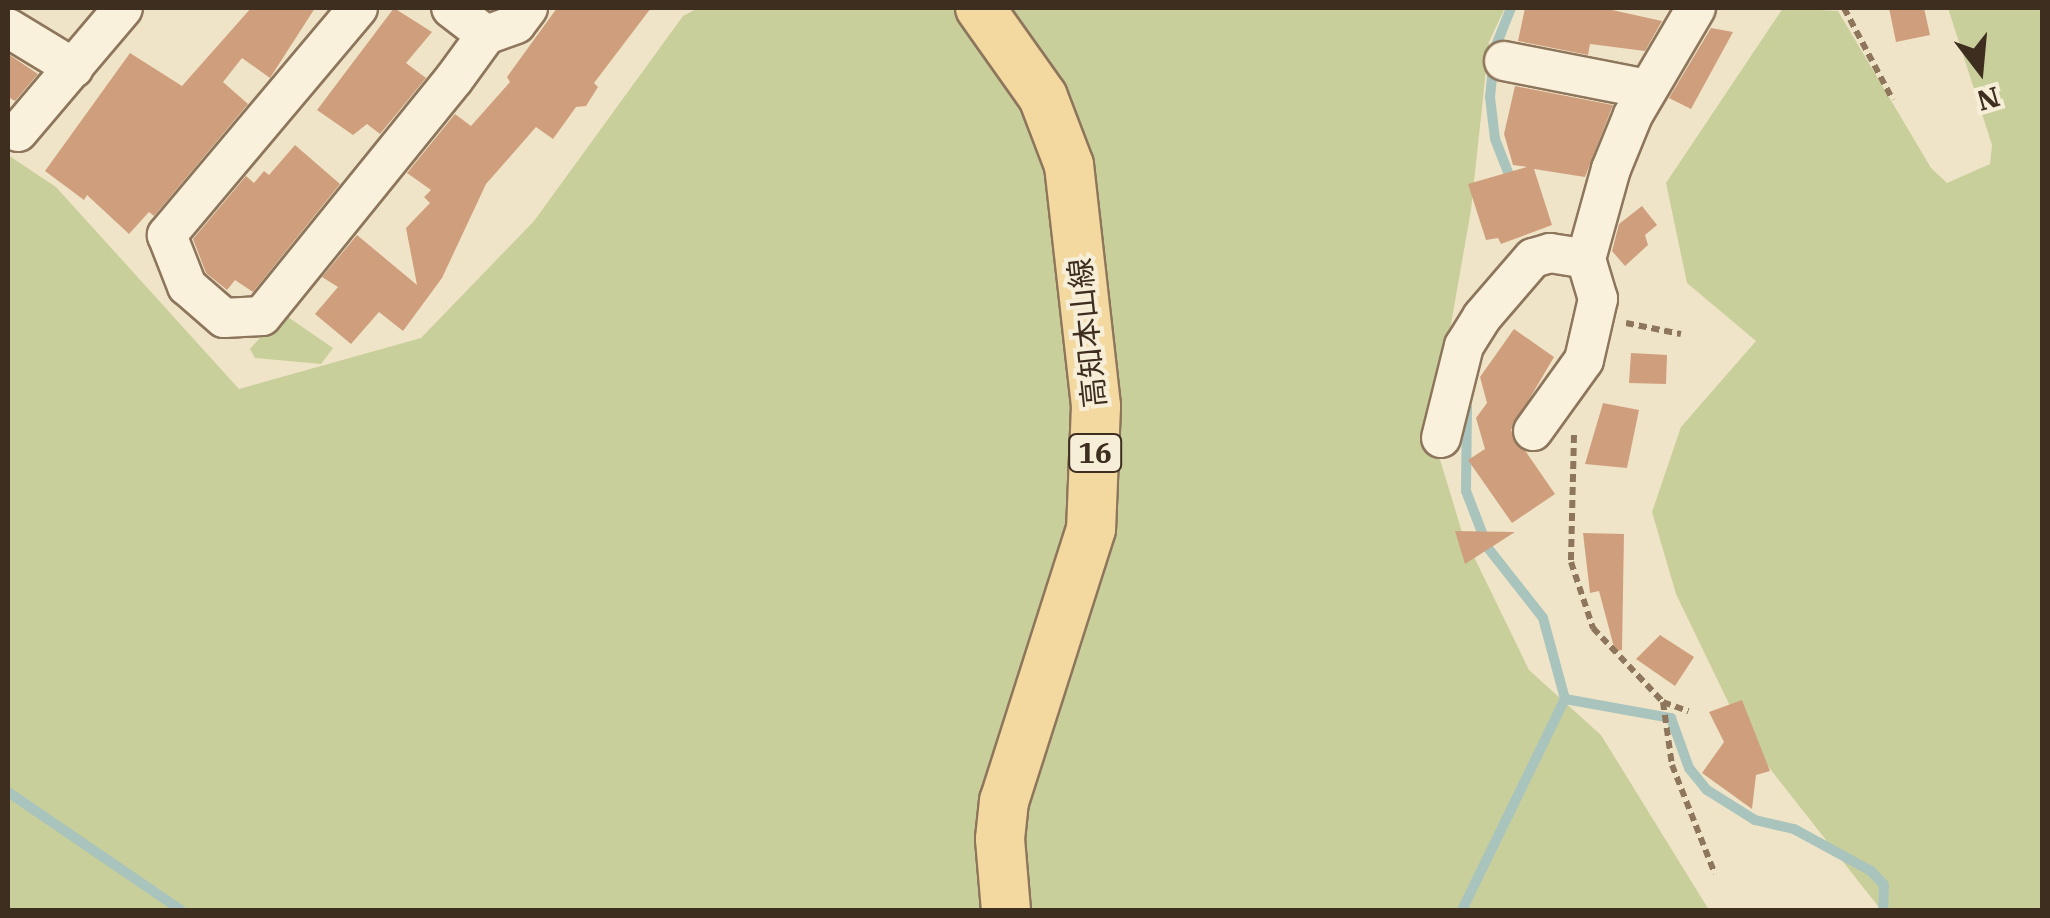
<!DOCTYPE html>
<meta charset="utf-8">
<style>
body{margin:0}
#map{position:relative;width:2050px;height:918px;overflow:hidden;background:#f0e4c8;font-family:"IBM Plex Serif","Noto Sans JP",serif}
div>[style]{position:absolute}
.green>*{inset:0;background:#c9cf9b}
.stream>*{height:10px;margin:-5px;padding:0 5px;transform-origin:5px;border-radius:5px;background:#a9c4bc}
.building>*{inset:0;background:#cf9f7d}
.path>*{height:6px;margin-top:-3px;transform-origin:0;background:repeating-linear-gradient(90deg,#8d765c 0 8px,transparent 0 13px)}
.roads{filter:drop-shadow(2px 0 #8d765c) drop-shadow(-2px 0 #8d765c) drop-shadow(0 2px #8d765c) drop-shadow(0 -2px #8d765c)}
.minor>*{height:38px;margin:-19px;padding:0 19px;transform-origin:19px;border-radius:19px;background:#faf1dc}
.major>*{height:48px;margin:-24px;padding:0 24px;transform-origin:24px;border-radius:24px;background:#f3d9a0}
span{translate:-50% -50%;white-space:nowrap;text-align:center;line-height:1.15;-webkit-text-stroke:8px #f7eed8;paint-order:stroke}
.shield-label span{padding:2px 8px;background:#f7eed8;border:2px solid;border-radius:8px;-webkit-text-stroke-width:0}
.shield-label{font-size:28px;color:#3d2e20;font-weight:700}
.street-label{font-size:30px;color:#3d2e20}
.frame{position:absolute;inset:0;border:10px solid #3d2e20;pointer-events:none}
.north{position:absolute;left:1930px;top:20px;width:100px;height:100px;-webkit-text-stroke:8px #f7eed8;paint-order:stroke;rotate:164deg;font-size:28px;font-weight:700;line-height:40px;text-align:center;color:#3d2e20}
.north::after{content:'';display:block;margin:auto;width:35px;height:45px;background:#3d2e20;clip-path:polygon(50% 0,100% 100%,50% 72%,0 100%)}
</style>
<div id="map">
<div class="green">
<i style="clip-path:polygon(698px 8px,1505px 8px,1489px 42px,1471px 210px,1432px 433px,1462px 532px,1529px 670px,1601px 735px,1709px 910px,8px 910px,8px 155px,56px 187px,239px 389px,421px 338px,534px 221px,683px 16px)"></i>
<i style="clip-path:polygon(1783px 8px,1838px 11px,1931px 168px,1947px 183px,1990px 164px,1992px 145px,1948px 8px,2042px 8px,2042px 910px,1881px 910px,1745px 737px,1676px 594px,1652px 512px,1681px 427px,1756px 341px,1687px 283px,1666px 183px)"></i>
<i style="clip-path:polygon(282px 313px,333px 348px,321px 364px,255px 358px,250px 349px)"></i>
</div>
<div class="stream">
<i style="left:1511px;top:8px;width:43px;rotate:111.8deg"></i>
<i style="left:1495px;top:48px;width:49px;rotate:95.8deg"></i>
<i style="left:1490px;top:97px;width:42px;rotate:83.2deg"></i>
<i style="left:1495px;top:139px;width:49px;rotate:68.6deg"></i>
<i style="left:1467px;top:407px;width:84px;rotate:90.7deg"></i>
<i style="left:1466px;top:491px;width:61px;rotate:68.9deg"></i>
<i style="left:1488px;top:548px;width:89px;rotate:51.8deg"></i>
<i style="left:1543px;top:618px;width:84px;rotate:74.8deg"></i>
<i style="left:1565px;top:699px;width:108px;rotate:10.2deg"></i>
<i style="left:1671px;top:718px;width:53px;rotate:70.2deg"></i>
<i style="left:1689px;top:768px;width:28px;rotate:51deg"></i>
<i style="left:1707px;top:790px;width:57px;rotate:32deg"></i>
<i style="left:1755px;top:820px;width:40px;rotate:13deg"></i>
<i style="left:1794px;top:829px;width:88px;rotate:28.6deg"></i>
<i style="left:1871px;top:871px;width:19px;rotate:47deg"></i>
<i style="left:1884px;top:885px;width:25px;rotate:92deg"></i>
<i style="left:8px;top:792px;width:209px;rotate:34.3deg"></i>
<i style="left:1462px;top:910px;width:235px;rotate:-64deg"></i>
</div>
<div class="building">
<i style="clip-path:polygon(251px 8px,315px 8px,270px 78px,242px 58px,223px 82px,248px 104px,154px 216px,149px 212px,129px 234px,87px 195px,84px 200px,45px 171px,130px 53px,182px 86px)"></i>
<i style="clip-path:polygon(394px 8px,432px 32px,406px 63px,426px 78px,380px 134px,367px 124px,353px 135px,317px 110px)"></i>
<i style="clip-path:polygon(557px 8px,651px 8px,594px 83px,598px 87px,586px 106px,576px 107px,553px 139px,536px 127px,486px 184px,442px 278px,403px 331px,379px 312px,351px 344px,315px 314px,338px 287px,322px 277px,357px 235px,417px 285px,406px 228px,430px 203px,424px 197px,431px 190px,407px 173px,455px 114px,471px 126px,510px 82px,507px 77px)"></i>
<i style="clip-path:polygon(1525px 8px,1603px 8px,1662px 21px,1645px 51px,1590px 44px,1588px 55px,1518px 41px)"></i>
<i style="clip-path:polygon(1889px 8px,1924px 8px,1930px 35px,1896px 42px)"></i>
<i style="clip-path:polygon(1711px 28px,1733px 32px,1691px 109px,1669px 98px)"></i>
<i style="clip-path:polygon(8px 54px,38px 74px,15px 101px,8px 97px)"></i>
<i style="clip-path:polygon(1515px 86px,1613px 105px,1585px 177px,1534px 169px,1552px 225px,1501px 244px,1498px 238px,1486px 240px,1468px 184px,1527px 167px,1513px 165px,1504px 134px)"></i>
<i style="clip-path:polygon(295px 145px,340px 184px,253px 292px,235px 280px,227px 290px,206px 273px,193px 239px,246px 176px,254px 183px,264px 171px,269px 175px)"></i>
<i style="clip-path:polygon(1642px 206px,1657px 225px,1645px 235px,1648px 245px,1625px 266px,1612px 251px,1619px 224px)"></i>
<i style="clip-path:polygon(1514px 329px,1554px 357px,1511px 430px,1555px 494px,1512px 523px,1468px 460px,1485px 449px,1476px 418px,1487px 403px,1480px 377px)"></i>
<i style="clip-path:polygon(1631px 353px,1667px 355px,1666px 384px,1629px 383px)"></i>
<i style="clip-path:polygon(1603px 403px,1639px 410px,1627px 468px,1585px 464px)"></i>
<i style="clip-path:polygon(1455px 531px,1515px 532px,1465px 564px)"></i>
<i style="clip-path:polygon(1583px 533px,1624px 534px,1622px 650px,1615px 651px,1599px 591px,1590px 593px)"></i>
<i style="clip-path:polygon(1660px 635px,1694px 657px,1675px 686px,1636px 659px)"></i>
<i style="clip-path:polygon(1742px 700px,1770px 771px,1756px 775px,1752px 809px,1702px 773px,1724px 742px,1709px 712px)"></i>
</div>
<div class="path">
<i style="left:1844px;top:8px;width:104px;rotate:62deg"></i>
<i style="left:1626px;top:323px;width:56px;rotate:11.3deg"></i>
<i style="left:1574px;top:435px;width:127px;rotate:91.4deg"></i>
<i style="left:1571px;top:562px;width:70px;rotate:71.6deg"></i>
<i style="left:1593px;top:628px;width:102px;rotate:46.6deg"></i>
<i style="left:1663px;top:702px;width:27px;rotate:20deg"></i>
<i style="left:1663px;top:702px;width:64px;rotate:81.9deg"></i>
<i style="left:1672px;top:765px;width:117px;rotate:68.5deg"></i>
</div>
<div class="roads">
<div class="minor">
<i style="left:358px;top:8px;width:297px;rotate:130.1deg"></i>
<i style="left:167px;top:235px;width:55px;rotate:68.6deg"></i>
<i style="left:187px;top:286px;width:49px;rotate:40.9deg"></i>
<i style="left:224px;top:318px;width:38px;rotate:-3deg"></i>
<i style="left:262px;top:316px;width:305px;rotate:-51deg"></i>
<i style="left:454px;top:79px;width:54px;rotate:-54deg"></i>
<i style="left:486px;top:35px;width:44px;rotate:-142.4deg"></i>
<i style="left:8px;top:28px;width:77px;rotate:31.2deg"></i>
<i style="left:486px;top:35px;width:32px;rotate:-20deg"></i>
<i style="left:516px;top:24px;width:20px;rotate:-53deg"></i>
<i style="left:1504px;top:61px;width:146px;rotate:11.1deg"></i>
<i style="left:18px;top:132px;width:162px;rotate:-49.7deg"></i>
<i style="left:1533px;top:431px;width:87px;rotate:-54.3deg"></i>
<i style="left:1584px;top:360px;width:63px;rotate:-77.1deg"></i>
<i style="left:1598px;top:299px;width:42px;rotate:-106.7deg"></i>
<i style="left:1586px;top:259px;width:93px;rotate:-74.5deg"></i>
<i style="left:1611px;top:169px;width:58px;rotate:-67.8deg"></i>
<i style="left:1633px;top:115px;width:124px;rotate:-59.5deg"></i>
<i style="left:1441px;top:438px;width:95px;rotate:-76deg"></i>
<i style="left:1464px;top:346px;width:34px;rotate:-58deg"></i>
<i style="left:1482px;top:317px;width:78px;rotate:-49.2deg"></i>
<i style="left:1533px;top:258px;width:18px;rotate:-16deg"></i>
<i style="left:1550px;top:253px;width:36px;rotate:9deg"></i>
</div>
<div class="major">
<i style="left:980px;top:8px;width:109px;rotate:54.7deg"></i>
<i style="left:1043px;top:97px;width:73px;rotate:69.1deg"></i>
<i style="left:1069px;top:165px;width:243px;rotate:83.6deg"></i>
<i style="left:1096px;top:406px;width:123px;rotate:92.3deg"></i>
<i style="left:1091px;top:529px;width:286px;rotate:107.7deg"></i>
<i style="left:1004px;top:801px;width:38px;rotate:96deg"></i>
<i style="left:1000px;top:839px;width:71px;rotate:85.2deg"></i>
</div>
</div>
<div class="shield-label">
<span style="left:1095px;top:453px">16</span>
</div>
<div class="street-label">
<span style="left:1087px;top:333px;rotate:-96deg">高知本山線</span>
</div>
<div class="frame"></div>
<div class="north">N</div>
</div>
